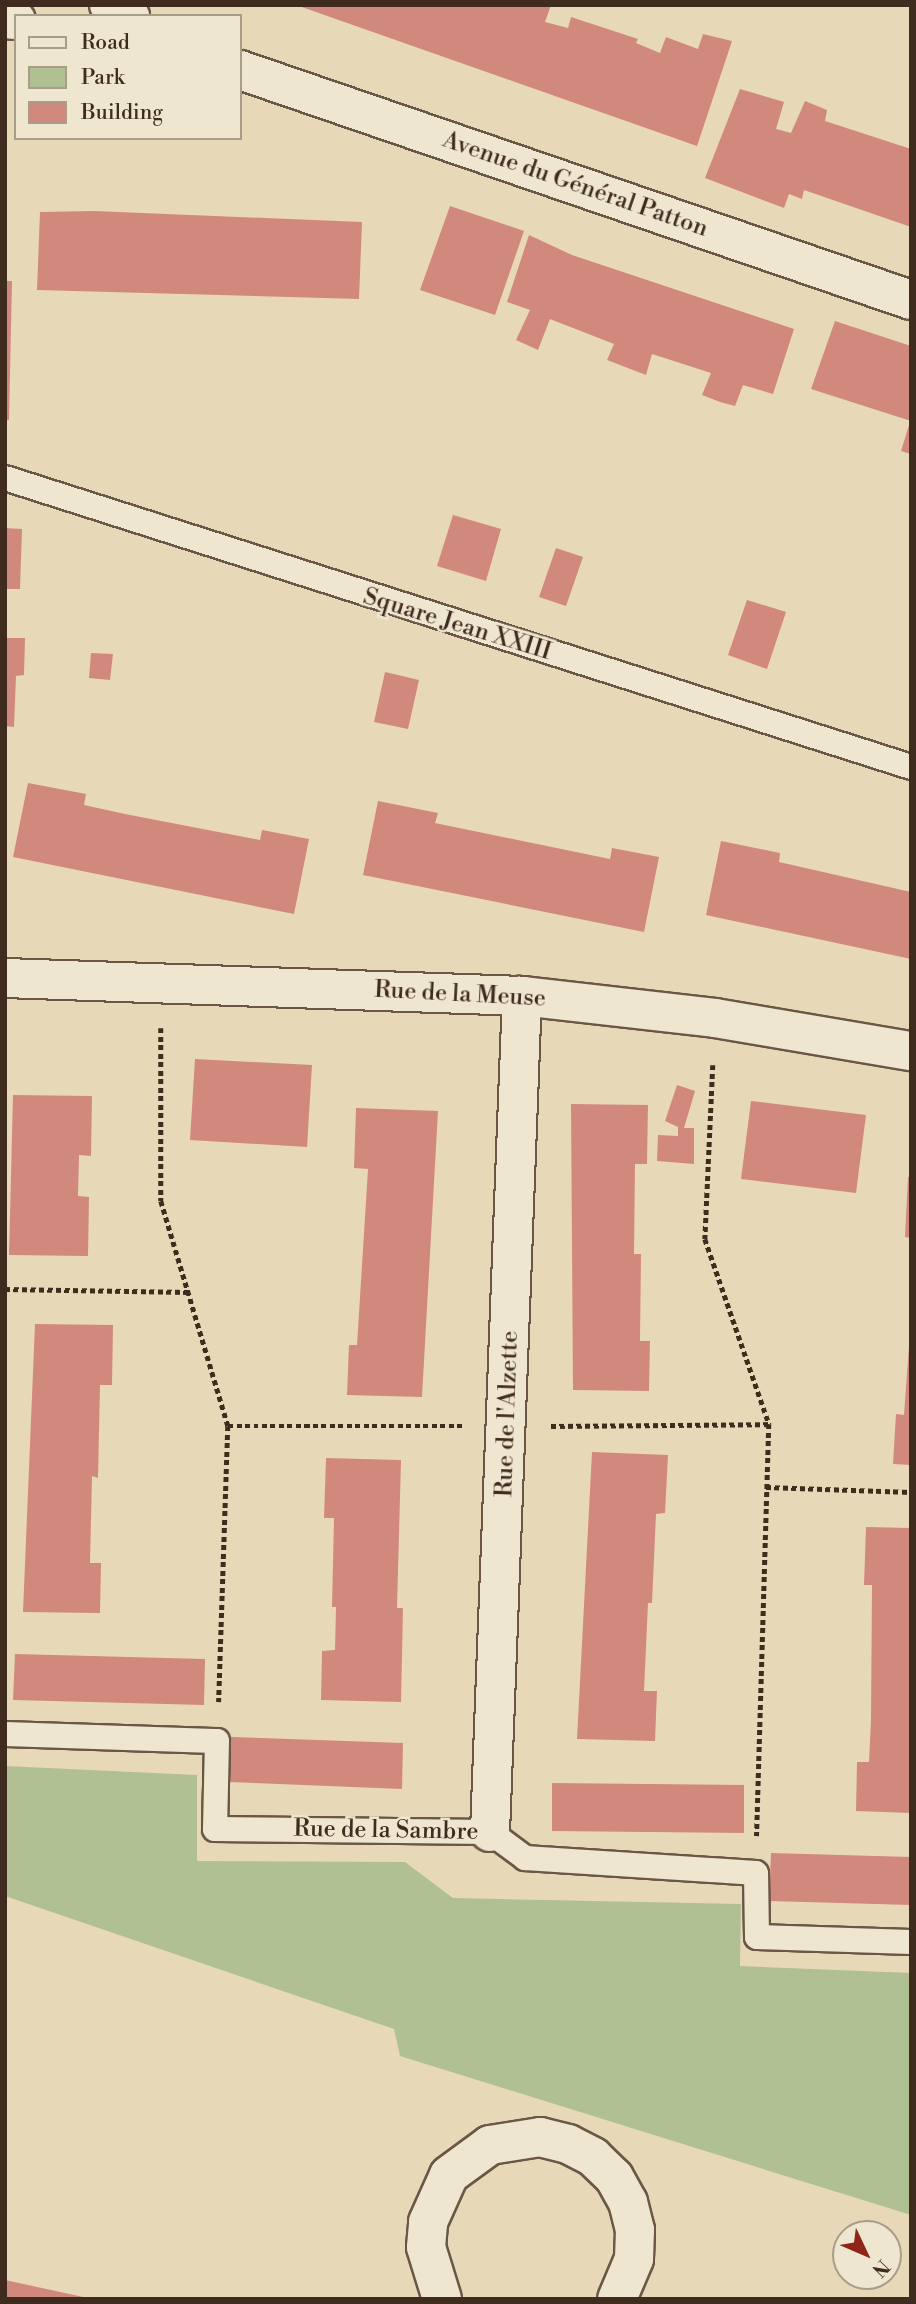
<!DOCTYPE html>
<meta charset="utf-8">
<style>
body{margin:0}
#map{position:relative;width:916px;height:2304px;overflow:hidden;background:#e7d9b7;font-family:"Libre Bodoni",serif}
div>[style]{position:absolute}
.green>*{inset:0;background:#b1c092}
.building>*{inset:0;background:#d1897d}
.path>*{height:4.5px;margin-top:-2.25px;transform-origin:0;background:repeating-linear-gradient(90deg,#402c1f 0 5px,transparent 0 8.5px)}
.roads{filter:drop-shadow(2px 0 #6a5745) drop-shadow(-2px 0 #6a5745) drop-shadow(0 2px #6a5745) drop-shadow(0 -2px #6a5745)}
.service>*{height:24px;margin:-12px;padding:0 12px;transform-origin:12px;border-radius:12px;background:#efe6d0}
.minor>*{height:38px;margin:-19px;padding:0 19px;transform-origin:19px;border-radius:19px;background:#efe6d0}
.secondary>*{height:38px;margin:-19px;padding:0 19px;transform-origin:19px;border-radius:19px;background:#efe6d0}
span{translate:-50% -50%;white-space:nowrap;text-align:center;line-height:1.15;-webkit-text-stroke:5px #efe6d0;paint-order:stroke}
.street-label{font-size:24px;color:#402c1f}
.frame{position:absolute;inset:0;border:7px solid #402c1f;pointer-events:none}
.legend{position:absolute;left:14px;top:14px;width:228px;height:126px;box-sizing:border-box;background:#efe6d0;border:2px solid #a99c89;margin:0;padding:9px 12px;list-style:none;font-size:21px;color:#402c1f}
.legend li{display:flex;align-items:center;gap:14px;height:35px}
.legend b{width:35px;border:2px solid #a99c89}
.north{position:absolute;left:832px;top:2220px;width:70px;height:70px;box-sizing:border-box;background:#efe6d0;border:2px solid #a99c89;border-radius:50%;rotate:134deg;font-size:19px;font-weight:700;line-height:28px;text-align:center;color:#402c1f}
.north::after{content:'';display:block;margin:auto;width:24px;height:32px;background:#8f2418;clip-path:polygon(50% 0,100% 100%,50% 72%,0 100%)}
</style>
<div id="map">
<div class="green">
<i style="clip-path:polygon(5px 1766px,197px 1775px,197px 1861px,405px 1862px,453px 1898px,741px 1904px,740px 1966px,911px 1973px,911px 2215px,400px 2056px,394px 2029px,5px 1896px)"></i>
</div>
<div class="building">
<i style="clip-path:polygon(296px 5px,551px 5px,545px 22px,568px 28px,571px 17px,638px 39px,636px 43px,660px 53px,666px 37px,698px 49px,703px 34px,732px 41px,697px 146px)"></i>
<i style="clip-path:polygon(740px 89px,784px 102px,776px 129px,791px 133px,805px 101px,827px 110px,825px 121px,911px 149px,911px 227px,804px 190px,802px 199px,789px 194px,784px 208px,705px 178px)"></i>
<i style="clip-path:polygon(450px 206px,524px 231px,495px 315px,420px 290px)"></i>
<i style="clip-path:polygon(94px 211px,362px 222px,359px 299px,37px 290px,40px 212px)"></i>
<i style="clip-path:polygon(529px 235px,572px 255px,794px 329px,773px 394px,743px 385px,735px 406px,720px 402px,702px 395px,711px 373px,652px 354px,646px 375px,607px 360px,614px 344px,550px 319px,538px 350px,516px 340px,530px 310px,507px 302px)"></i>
<i style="clip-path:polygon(5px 281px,12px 281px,9px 420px,5px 420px)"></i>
<i style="clip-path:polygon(835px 321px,911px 346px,911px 421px,811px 389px)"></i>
<i style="clip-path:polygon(910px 422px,911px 422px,911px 454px,901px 451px)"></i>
<i style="clip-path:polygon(453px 515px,501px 529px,486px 581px,437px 566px)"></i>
<i style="clip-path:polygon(5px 528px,22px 529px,20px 589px,5px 589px)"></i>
<i style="clip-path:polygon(556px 548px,583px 557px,566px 606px,539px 597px)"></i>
<i style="clip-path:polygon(747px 600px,786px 612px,767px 669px,728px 655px)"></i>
<i style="clip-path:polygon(5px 638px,25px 638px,24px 675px,16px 676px,14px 727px,5px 726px)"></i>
<i style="clip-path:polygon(91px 653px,113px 654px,110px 680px,89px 678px)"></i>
<i style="clip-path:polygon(385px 672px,419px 680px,408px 729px,374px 722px)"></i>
<i style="clip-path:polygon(28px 783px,86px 794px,84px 805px,125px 814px,260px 840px,262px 830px,309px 839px,294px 914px,13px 857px)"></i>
<i style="clip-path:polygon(378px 801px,438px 813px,435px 823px,610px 859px,612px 848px,659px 857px,644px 932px,363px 875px)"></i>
<i style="clip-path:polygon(721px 841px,780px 853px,779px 862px,911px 892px,911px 959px,706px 915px)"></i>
<i style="clip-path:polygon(195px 1059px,312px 1065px,307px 1147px,190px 1140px)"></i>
<i style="clip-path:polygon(677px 1085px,695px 1091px,684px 1128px,694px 1128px,694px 1164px,657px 1161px,658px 1135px,678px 1136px,678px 1127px,665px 1121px)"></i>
<i style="clip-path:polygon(13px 1095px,92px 1096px,91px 1156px,79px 1155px,78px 1196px,89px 1197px,88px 1256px,9px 1255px)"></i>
<i style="clip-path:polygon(751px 1101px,866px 1115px,856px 1193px,741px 1179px)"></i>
<i style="clip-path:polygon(571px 1104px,648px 1105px,647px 1164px,635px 1164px,634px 1254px,641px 1254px,640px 1341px,650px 1341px,649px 1391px,573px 1390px)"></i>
<i style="clip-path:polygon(356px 1108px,438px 1111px,422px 1397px,347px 1395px,349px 1345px,357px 1345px,368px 1169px,354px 1168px)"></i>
<i style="clip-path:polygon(908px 1177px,911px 1177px,911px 1238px,905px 1237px)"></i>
<i style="clip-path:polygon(35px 1324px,113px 1325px,112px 1385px,100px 1385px,98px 1478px,92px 1476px,90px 1563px,101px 1563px,100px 1613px,23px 1612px)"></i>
<i style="clip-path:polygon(909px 1346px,911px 1346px,911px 1465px,893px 1464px,896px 1414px,904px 1415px)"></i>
<i style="clip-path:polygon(592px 1452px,668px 1455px,665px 1513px,656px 1514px,652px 1603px,648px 1603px,644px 1691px,657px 1691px,655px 1741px,577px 1739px)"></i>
<i style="clip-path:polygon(326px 1458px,401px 1460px,397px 1608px,403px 1608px,401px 1702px,321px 1700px,322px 1651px,335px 1650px,336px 1607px,332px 1607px,334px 1518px,324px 1518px)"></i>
<i style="clip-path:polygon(866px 1527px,911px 1528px,911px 1813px,856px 1811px,857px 1762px,869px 1762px,871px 1720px,872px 1585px,864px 1585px)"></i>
<i style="clip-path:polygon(15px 1654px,205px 1659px,204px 1705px,13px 1700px)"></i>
<i style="clip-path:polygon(231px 1737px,403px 1743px,402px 1789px,229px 1782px)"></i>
<i style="clip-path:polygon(552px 1783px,744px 1785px,744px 1833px,552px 1831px)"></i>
<i style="clip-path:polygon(771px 1853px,911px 1857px,911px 1905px,769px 1901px)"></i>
<i style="clip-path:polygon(5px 2280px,88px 2298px,88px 2299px,5px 2299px)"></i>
</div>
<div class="path">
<i style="left:161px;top:1028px;width:173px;rotate:90deg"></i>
<i style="left:161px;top:1201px;width:235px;rotate:73.4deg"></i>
<i style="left:228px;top:1426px;width:276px;rotate:91.9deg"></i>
<i style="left:713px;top:1065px;width:174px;rotate:92.6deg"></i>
<i style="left:705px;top:1239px;width:196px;rotate:70.9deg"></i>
<i style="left:769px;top:1424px;width:412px;rotate:91.7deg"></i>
<i style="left:5px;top:1289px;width:184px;rotate:0.9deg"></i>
<i style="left:228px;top:1426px;width:234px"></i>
<i style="left:551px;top:1426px;width:218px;rotate:-0.5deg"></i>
<i style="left:766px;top:1487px;width:145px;rotate:2deg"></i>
</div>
<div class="roads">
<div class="service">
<i style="left:5px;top:478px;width:951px;rotate:17.69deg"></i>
<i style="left:5px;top:1734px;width:212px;rotate:1.9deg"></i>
<i style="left:217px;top:1741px;width:88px;rotate:91.3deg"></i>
<i style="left:215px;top:1829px;width:275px;rotate:0.6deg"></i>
<i style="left:490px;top:1832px;width:44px;rotate:36.6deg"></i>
<i style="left:525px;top:1858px;width:231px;rotate:3.7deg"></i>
<i style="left:756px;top:1873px;width:64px;rotate:89.1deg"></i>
<i style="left:757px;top:1937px;width:154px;rotate:1.9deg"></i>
</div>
<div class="minor">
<i style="left:5px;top:978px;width:517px;rotate:1.99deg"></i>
<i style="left:522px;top:996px;width:194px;rotate:6.5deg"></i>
<i style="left:715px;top:1018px;width:199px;rotate:9.6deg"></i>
<i style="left:490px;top:1832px;width:837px;rotate:-87.81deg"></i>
<i style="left:442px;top:2299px;width:54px;rotate:-107.1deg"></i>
<i style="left:426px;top:2247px;width:25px;rotate:-85deg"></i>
<i style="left:428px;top:2222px;width:51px;rotate:-65.9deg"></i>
<i style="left:449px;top:2175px;width:51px;rotate:-36.2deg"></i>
<i style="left:490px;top:2145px;width:51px;rotate:-9.1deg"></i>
<i style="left:540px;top:2137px;width:29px;rotate:14deg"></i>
<i style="left:568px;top:2144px;width:28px;rotate:27deg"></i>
<i style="left:593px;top:2157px;width:29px;rotate:44deg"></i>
<i style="left:614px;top:2177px;width:29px;rotate:61deg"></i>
<i style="left:628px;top:2202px;width:29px;rotate:76deg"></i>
<i style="left:635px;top:2230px;width:29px;rotate:92deg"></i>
<i style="left:634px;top:2259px;width:43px;rotate:113deg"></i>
</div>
<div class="secondary">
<i style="left:109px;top:5px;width:24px;rotate:28deg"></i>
<i style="left:5px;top:19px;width:11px;rotate:5deg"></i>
<i style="left:240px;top:70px;width:709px;rotate:18.92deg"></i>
</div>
</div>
<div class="street-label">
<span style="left:575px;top:185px;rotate:19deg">Avenue du Général Patton</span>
<span style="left:457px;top:625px;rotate:17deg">Square Jean XXIII</span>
<span style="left:460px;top:995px;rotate:3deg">Rue de la Meuse</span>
<span style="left:508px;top:1414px;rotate:-88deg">Rue de l'Alzette</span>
<span style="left:386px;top:1831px;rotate:1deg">Rue de la Sambre</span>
</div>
<div class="frame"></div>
<ul class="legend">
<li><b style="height:9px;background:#efe6d0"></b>Road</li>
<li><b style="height:19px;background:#b1c092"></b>Park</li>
<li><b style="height:19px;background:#d1897d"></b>Building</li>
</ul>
<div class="north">N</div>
</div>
